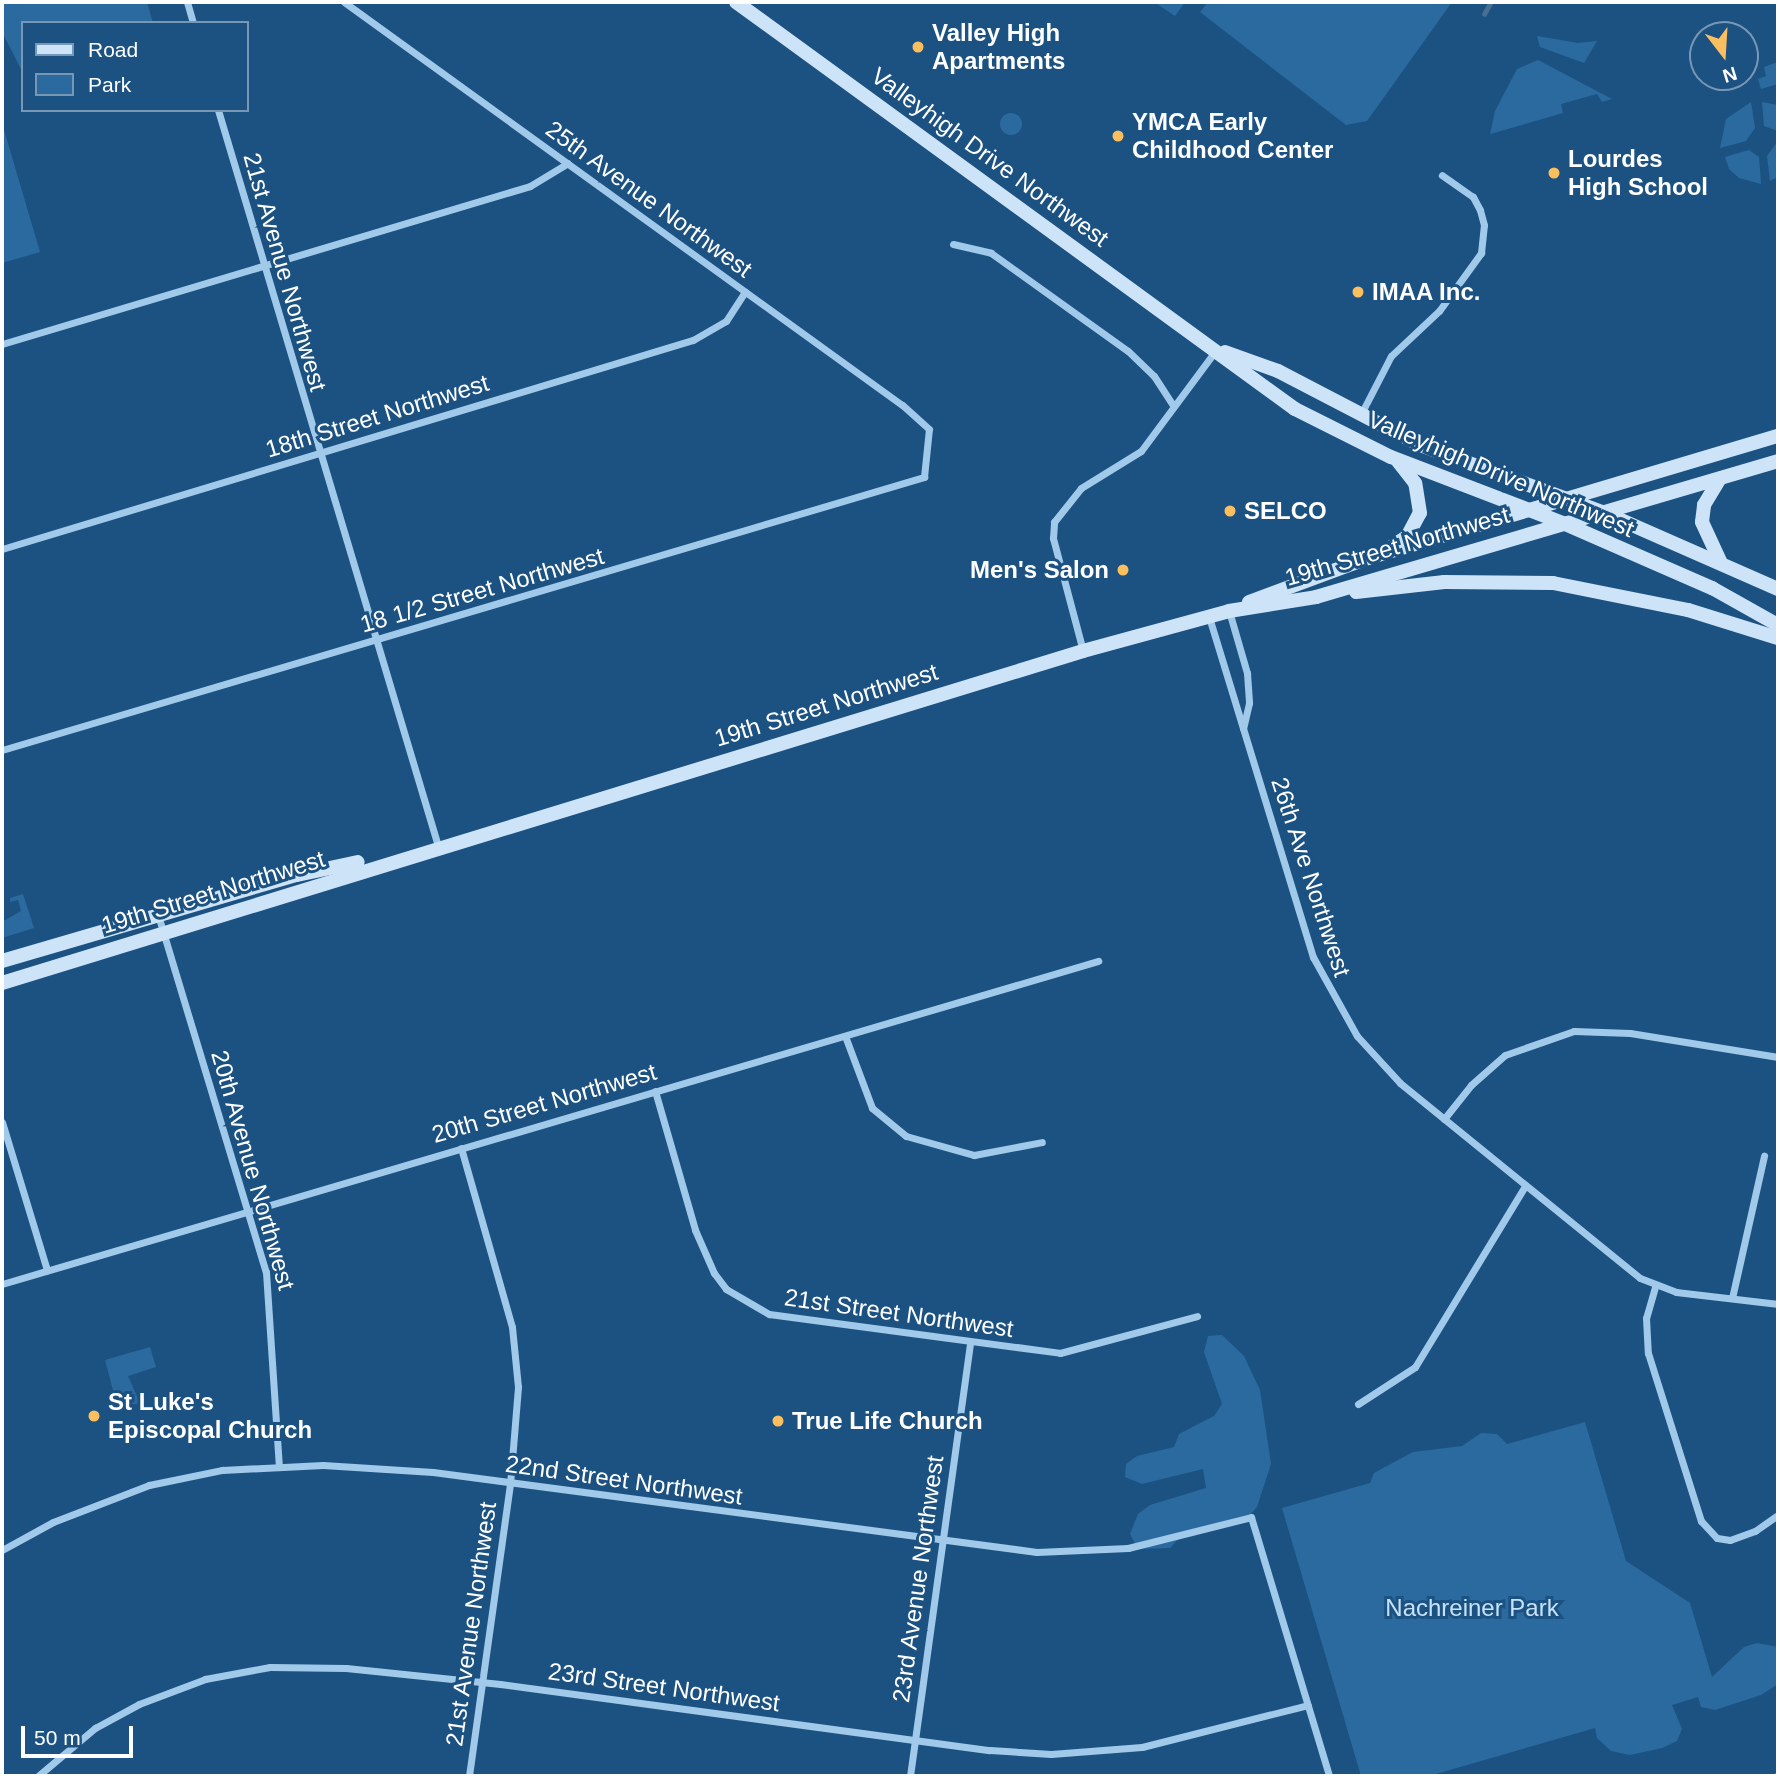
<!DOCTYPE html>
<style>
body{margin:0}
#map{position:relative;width:1780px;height:1778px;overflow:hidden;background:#1c5282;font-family:Arial,sans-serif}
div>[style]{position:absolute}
.green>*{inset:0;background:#2b6a9f}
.round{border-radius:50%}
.stream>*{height:4.5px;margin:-2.25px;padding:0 2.25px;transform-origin:2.25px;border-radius:2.25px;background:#476f92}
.minor>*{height:7px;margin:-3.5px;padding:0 3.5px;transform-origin:3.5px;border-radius:3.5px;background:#a1c9ea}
.secondary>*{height:14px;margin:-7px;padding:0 7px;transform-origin:7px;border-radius:7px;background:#cde3f8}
.dots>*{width:19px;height:19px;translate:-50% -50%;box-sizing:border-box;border:4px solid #1c5282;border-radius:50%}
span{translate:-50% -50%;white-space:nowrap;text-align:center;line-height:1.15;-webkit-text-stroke:6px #1c5282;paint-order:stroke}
.poi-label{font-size:24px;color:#fff;font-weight:700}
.left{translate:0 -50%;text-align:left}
.right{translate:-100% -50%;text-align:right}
.street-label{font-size:24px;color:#fff}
.park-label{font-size:24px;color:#c6e1f8}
.frame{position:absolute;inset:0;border:4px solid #fff;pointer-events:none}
.legend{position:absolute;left:21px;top:21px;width:228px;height:91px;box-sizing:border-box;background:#1c5282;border:2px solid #7797b4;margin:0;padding:9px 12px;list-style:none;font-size:21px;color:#fff}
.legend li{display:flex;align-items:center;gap:14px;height:35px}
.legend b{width:35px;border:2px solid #7797b4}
.north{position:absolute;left:1689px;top:21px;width:70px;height:70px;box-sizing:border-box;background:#1c5282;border:2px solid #7797b4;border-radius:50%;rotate:163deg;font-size:19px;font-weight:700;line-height:28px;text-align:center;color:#fff}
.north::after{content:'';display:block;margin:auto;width:24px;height:32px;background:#fbbf5f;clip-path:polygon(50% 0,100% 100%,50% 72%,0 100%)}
.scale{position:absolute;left:21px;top:1726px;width:112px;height:32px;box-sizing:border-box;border:4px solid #fff;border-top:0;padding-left:9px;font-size:21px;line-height:24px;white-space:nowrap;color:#fff;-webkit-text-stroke:5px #1c5282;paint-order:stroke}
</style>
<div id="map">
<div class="green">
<i style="clip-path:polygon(2px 2px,147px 2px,153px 23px,23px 23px,23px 73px,2px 32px)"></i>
<i style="clip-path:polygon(1154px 2px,1185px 2px,1175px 16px)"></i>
<i style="clip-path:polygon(1208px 2px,1452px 2px,1367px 121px,1346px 125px,1200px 12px)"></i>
<i style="clip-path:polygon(1537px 36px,1578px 43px,1597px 41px,1584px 63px,1540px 47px)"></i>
<i style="clip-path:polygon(1538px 60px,1612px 99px,1602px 102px,1597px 94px,1561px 104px,1563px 113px,1490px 134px,1495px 111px,1517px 69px)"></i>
<i style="clip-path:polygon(1778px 62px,1778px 84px,1761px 89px,1758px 79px,1766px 76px,1764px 67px)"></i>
<i style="clip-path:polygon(1751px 102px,1755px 128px,1746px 141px,1720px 148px,1726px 119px)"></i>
<i style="clip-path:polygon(1762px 102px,1778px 105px,1778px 131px,1764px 126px)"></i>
<i class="round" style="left:1000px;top:113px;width:22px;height:22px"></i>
<i style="clip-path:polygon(2px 123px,40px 252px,2px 263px)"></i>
<i style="clip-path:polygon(1778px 141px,1778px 177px,1770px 181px,1767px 156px)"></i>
<i style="clip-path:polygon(1749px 150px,1759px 157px,1761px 184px,1739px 178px,1729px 169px,1725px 157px)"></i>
<i style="clip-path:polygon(23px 894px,34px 928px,2px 938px,2px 922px,21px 911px,18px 900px,10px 902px,10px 898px)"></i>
<i style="clip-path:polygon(1222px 1335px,1244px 1356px,1260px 1390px,1271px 1464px,1257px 1507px,1249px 1516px,1185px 1532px,1170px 1548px,1138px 1549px,1130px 1534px,1138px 1514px,1150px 1505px,1206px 1488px,1203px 1469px,1142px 1484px,1125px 1477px,1126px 1464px,1137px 1456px,1174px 1447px,1179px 1434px,1214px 1416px,1222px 1404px,1204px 1352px,1208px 1336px)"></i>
<i style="clip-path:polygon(150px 1347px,156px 1367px,128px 1376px,140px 1403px,118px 1409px,105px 1360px)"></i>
<i style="clip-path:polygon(1585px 1422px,1626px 1561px,1690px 1603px,1712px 1677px,1744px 1647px,1757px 1643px,1778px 1647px,1778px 1684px,1761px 1695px,1715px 1710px,1701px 1707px,1698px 1697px,1672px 1705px,1682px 1729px,1677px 1741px,1662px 1748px,1630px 1755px,1611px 1751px,1597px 1738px,1595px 1728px,1429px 1776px,1361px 1776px,1282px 1508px,1370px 1483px,1374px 1473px,1413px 1452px,1462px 1446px,1481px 1433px,1497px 1434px,1507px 1444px)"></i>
</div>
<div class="stream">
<i style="left:1484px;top:14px;width:14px;rotate:-60deg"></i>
</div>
<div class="minor">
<i style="left:187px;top:2px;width:22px;rotate:74deg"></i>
<i style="left:218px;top:110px;width:768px;rotate:73.36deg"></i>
<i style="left:953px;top:244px;width:39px;rotate:13deg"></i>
<i style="left:991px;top:253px;width:168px;rotate:35.6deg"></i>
<i style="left:1128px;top:351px;width:36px;rotate:44deg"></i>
<i style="left:1154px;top:376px;width:35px;rotate:57deg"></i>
<i style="left:2px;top:344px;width:551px;rotate:-16.66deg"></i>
<i style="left:530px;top:186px;width:44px;rotate:-31.2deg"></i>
<i style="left:1361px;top:414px;width:65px;rotate:-62.7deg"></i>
<i style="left:1391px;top:356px;width:66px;rotate:-43.2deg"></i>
<i style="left:1439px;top:311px;width:72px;rotate:-54.1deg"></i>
<i style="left:1481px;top:253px;width:28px;rotate:-84deg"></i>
<i style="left:1484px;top:225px;width:16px;rotate:-105deg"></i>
<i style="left:1480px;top:210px;width:15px;rotate:-118deg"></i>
<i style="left:1473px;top:197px;width:38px;rotate:-145deg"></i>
<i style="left:2px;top:549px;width:722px;rotate:-16.83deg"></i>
<i style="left:693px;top:340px;width:38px;rotate:-30deg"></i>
<i style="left:726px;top:321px;width:35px;rotate:-57deg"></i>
<i style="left:1229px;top:611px;width:65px;rotate:73.8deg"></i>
<i style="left:1247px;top:673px;width:30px;rotate:86deg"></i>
<i style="left:1249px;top:703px;width:26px;rotate:103deg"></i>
<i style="left:1209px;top:617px;width:356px;rotate:73deg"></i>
<i style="left:1313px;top:957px;width:90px;rotate:60.9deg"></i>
<i style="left:1357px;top:1036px;width:64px;rotate:47.5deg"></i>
<i style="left:1400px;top:1083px;width:309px;rotate:39.1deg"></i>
<i style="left:1640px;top:1278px;width:39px;rotate:21deg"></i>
<i style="left:1676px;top:1292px;width:103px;rotate:6.7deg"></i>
<i style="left:1083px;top:651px;width:117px;rotate:-104.9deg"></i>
<i style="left:1053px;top:538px;width:16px;rotate:-86deg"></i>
<i style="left:1054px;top:522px;width:43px;rotate:-51.5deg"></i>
<i style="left:1081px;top:488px;width:70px;rotate:-31.7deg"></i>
<i style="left:1141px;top:451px;width:126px;rotate:-53.4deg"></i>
<i style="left:2px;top:750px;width:962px;rotate:-16.49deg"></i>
<i style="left:924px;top:477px;width:48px;rotate:-84.1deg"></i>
<i style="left:929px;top:429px;width:36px;rotate:-138deg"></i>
<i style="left:902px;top:405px;width:688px;rotate:-144.16deg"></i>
<i style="left:158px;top:915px;width:373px;rotate:73.2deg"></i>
<i style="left:266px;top:1272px;width:194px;rotate:86.2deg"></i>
<i style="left:845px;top:1036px;width:77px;rotate:69.4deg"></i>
<i style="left:872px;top:1108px;width:44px;rotate:39.5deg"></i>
<i style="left:906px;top:1136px;width:71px;rotate:15.6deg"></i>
<i style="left:974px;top:1155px;width:69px;rotate:-10.8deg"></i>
<i style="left:655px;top:1091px;width:145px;rotate:73.9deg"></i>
<i style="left:695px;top:1230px;width:47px;rotate:66.2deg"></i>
<i style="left:714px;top:1273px;width:20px;rotate:53deg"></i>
<i style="left:726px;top:1289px;width:50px;rotate:30.2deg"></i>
<i style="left:769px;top:1314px;width:294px;rotate:7.6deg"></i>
<i style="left:1060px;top:1353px;width:142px;rotate:-15.1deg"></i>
<i style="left:1444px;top:1119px;width:43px;rotate:-51.5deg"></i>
<i style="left:1471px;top:1085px;width:45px;rotate:-41.4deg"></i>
<i style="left:1505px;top:1055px;width:73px;rotate:-19.2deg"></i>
<i style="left:1574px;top:1031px;width:56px;rotate:2deg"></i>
<i style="left:1630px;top:1033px;width:150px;rotate:9.2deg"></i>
<i style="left:2px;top:1122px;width:155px;rotate:73.1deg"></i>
<i style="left:461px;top:1148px;width:186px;rotate:74.1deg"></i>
<i style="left:512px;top:1327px;width:60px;rotate:84.3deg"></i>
<i style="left:518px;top:1387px;width:97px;rotate:94.7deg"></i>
<i style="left:510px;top:1484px;width:295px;rotate:98deg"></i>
<i style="left:2px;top:1284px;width:1143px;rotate:-16.42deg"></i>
<i style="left:1655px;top:1287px;width:32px;rotate:106deg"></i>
<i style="left:1646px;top:1318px;width:35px;rotate:87deg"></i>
<i style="left:1648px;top:1353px;width:176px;rotate:72.5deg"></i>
<i style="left:1701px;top:1521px;width:23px;rotate:47deg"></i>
<i style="left:1717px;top:1538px;width:13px;rotate:9deg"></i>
<i style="left:1730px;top:1540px;width:27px;rotate:-20deg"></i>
<i style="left:1755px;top:1531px;width:28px;rotate:-35deg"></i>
<i style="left:1732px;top:1298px;width:146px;rotate:-77.3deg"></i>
<i style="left:1358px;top:1404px;width:68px;rotate:-33deg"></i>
<i style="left:1415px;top:1367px;width:212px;rotate:-58.7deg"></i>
<i style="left:2px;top:1550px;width:58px;rotate:-28.8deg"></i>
<i style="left:53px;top:1522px;width:103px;rotate:-21.1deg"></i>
<i style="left:149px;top:1485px;width:75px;rotate:-11.6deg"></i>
<i style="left:222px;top:1470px;width:101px;rotate:-2.8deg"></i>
<i style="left:323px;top:1465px;width:110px;rotate:3.6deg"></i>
<i style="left:433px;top:1472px;width:609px;rotate:7.54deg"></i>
<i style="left:1037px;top:1552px;width:91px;rotate:-2.5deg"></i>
<i style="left:1128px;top:1548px;width:127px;rotate:-14.1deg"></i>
<i style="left:1251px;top:1517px;width:270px;rotate:73.2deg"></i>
<i style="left:38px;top:1776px;width:75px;rotate:-40.1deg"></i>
<i style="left:95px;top:1728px;width:50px;rotate:-28.6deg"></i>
<i style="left:139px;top:1704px;width:71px;rotate:-20.7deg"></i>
<i style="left:205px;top:1679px;width:66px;rotate:-10.5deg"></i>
<i style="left:270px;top:1667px;width:76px;rotate:0.8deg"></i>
<i style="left:346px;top:1668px;width:155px;rotate:5.9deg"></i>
<i style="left:500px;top:1684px;width:494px;rotate:7.7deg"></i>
<i style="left:990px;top:1750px;width:61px;rotate:3.8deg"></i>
<i style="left:1051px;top:1754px;width:91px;rotate:-4.4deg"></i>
<i style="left:1142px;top:1747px;width:171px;rotate:-14.2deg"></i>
<i style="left:910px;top:1776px;width:435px;rotate:-82.1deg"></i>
<i style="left:1777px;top:1776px;width:1px"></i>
</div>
<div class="secondary">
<i style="left:736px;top:2px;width:691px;rotate:36.06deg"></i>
<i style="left:1295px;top:409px;width:107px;rotate:26.6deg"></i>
<i style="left:1391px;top:457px;width:184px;rotate:21deg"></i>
<i style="left:1563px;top:523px;width:163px;rotate:23.6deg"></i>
<i style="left:1712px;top:588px;width:76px;rotate:29.3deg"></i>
<i style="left:1225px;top:352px;width:56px;rotate:19.7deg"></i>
<i style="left:1278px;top:371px;width:160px;rotate:27.5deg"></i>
<i style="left:1420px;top:445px;width:197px;rotate:20.2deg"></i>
<i style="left:1605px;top:513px;width:189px;rotate:23.7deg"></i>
<i style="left:1394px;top:545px;width:15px;rotate:-32deg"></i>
<i style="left:1407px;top:537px;width:27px;rotate:-62deg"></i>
<i style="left:1420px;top:513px;width:30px;rotate:-99deg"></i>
<i style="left:1415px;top:483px;width:28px;rotate:-128deg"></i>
<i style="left:1720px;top:561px;width:43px;rotate:-114.8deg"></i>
<i style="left:1702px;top:522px;width:17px;rotate:-83deg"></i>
<i style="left:1704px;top:505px;width:31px;rotate:-59deg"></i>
<i style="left:1356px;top:592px;width:89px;rotate:-6.5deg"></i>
<i style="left:1444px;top:582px;width:109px;rotate:0.5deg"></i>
<i style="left:1553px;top:583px;width:138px;rotate:11.3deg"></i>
<i style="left:1688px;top:610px;width:94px;rotate:17.3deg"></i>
<i style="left:1249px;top:602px;width:127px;rotate:-20.3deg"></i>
<i style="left:1368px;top:558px;width:428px;rotate:-16.6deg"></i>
<i style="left:2px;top:961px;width:307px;rotate:-16.3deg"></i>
<i style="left:297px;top:875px;width:62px;rotate:-12deg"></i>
<i style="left:2px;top:983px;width:1131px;rotate:-17.07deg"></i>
<i style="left:1083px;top:651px;width:151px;rotate:-15.3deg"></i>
<i style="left:1229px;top:611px;width:88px;rotate:-9.1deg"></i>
<i style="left:1316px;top:597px;width:482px;rotate:-16.4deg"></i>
</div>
<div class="dots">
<i style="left:918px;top:47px;background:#fbbf5f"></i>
<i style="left:1118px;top:136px;background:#fbbf5f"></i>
<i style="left:1554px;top:173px;background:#fbbf5f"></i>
<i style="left:1358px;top:292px;background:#fbbf5f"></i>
<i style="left:1230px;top:511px;background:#fbbf5f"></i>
<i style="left:1123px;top:570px;background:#fbbf5f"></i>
<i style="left:94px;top:1416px;background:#fbbf5f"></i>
<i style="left:778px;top:1421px;background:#fbbf5f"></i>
</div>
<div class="poi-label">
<span class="left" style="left:932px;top:47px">Valley High<br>Apartments</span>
<span class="left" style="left:1132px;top:136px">YMCA Early<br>Childhood Center</span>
<span class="left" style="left:1568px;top:173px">Lourdes<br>High School</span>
<span class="left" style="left:1372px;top:292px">IMAA Inc.</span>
<span class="left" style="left:1244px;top:511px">SELCO</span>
<span class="right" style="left:1109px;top:570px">Men's Salon</span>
<span class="left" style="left:108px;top:1416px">St Luke's<br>Episcopal Church</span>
<span class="left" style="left:792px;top:1421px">True Life Church</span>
</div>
<div class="street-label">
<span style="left:990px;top:157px;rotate:36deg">Valleyhigh Drive Northwest</span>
<span style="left:649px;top:199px;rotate:36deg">25th Avenue Northwest</span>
<span style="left:285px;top:272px;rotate:74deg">21st Avenue Northwest</span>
<span style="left:377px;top:416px;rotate:-17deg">18th Street Northwest</span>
<span style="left:1501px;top:474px;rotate:23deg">Valleyhigh Drive Northwest</span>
<span style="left:1397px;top:546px;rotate:-16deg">19th Street Northwest</span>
<span style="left:482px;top:590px;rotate:-16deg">18 1/2 Street Northwest</span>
<span style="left:826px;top:705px;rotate:-17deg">19th Street Northwest</span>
<span style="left:1311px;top:877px;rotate:72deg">26th Ave Northwest</span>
<span style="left:213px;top:892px;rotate:-17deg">19th Street Northwest</span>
<span style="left:544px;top:1103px;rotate:-16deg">20th Street Northwest</span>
<span style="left:253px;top:1170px;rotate:74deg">20th Avenue Northwest</span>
<span style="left:899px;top:1313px;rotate:8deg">21st Street Northwest</span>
<span style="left:624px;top:1480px;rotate:8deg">22nd Street Northwest</span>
<span style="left:918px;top:1579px;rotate:-82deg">23rd Avenue Northwest</span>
<span style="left:471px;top:1624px;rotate:-82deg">21st Avenue Northwest</span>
<span style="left:664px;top:1687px;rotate:8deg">23rd Street Northwest</span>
</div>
<div class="park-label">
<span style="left:1472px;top:1608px">Nachreiner Park</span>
</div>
<div class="frame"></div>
<ul class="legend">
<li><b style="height:9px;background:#cde3f8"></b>Road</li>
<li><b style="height:19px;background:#2b6a9f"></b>Park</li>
</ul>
<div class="north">N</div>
<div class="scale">50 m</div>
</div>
